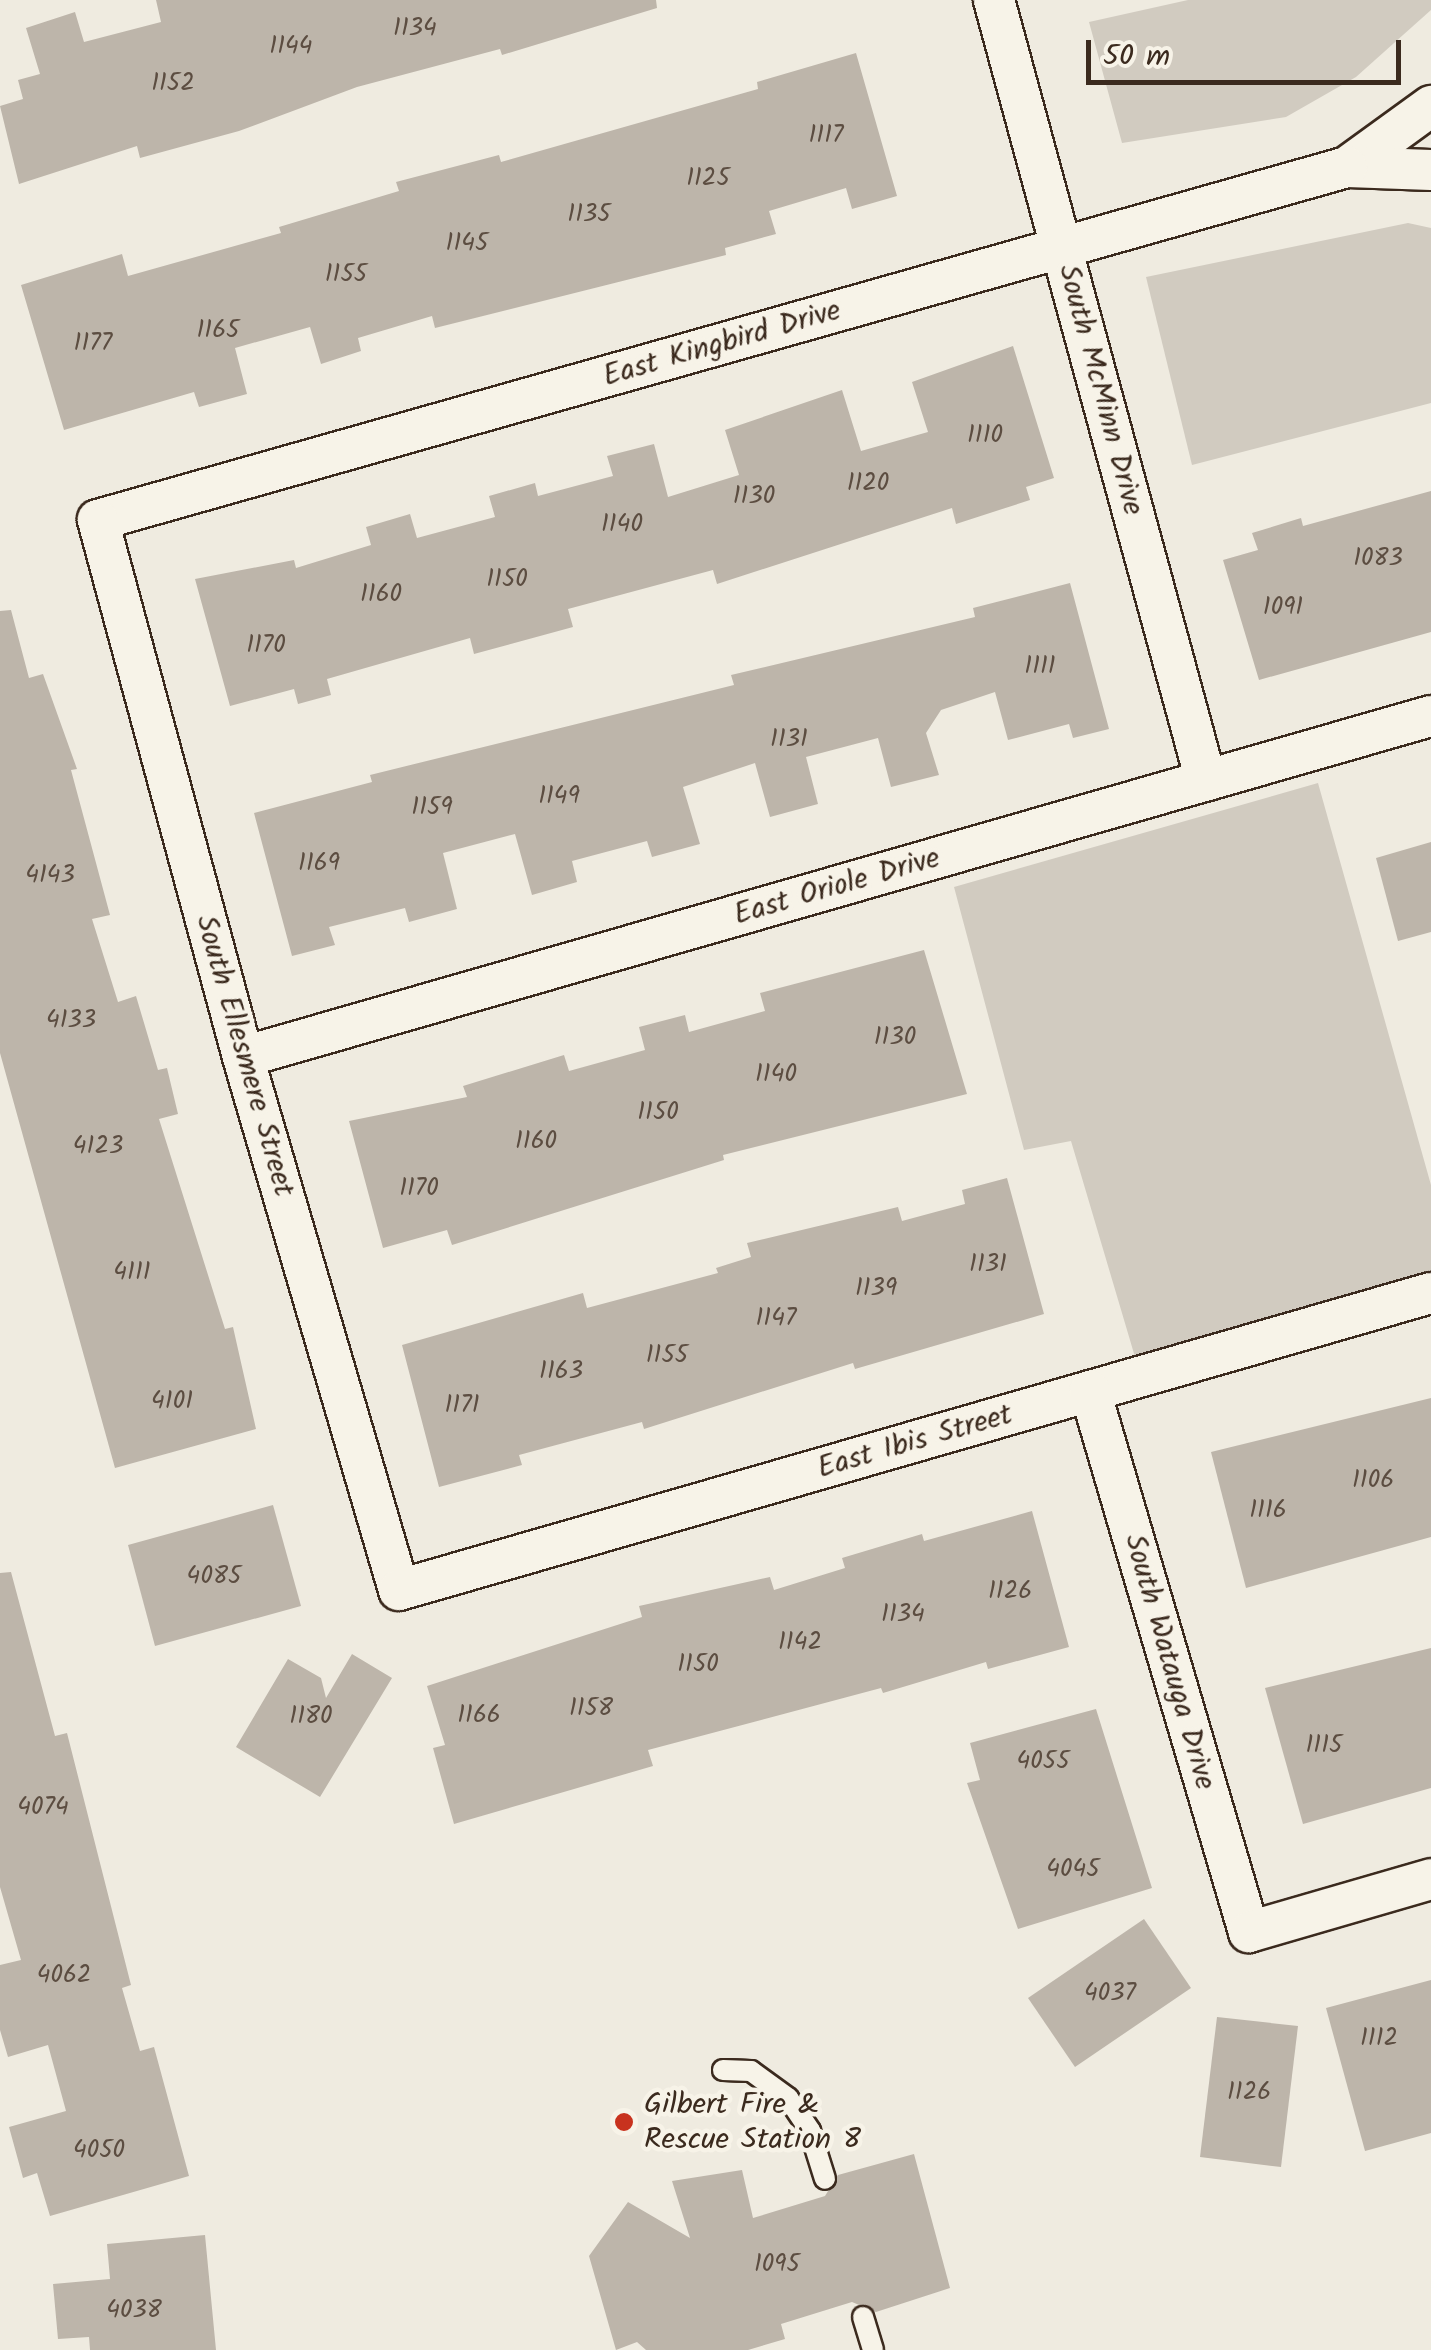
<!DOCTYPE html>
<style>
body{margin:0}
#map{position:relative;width:1431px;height:2350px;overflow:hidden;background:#efebe0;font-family:Kalam,sans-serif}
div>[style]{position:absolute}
.green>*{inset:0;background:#d1cbc0}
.building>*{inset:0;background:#bdb5aa}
.roads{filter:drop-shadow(2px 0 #3b2a1e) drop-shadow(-2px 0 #3b2a1e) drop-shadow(0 2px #3b2a1e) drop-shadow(0 -2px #3b2a1e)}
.service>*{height:20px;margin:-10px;padding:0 10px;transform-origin:10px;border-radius:10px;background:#f7f3e8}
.minor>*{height:40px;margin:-20px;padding:0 20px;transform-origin:20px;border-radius:20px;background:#f7f3e8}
.dots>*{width:28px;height:28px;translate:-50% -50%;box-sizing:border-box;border:5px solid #f7f3e8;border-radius:50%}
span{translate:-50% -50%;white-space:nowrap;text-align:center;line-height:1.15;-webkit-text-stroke:9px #f7f3e8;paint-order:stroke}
.number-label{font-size:25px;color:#5c4d41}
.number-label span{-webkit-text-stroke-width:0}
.street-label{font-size:30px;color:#3b2a1e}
.poi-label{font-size:30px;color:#3b2a1e}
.left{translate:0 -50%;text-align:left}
.scale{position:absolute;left:1086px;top:40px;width:315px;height:45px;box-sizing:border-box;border:5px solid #3b2a1e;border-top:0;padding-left:12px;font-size:30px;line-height:35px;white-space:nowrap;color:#3b2a1e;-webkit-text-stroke:8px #f7f3e8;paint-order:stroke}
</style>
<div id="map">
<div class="green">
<i style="clip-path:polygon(1188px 0,1431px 0,1431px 10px,1356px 77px,1286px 117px,1122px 143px,1089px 22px)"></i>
<i style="clip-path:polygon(1408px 223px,1431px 228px,1431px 403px,1192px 465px,1146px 277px)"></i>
<i style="clip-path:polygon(1318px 783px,1431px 1185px,1431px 1275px,1135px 1357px,1071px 1141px,1024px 1150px,954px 887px)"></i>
</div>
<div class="building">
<i style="clip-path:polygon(156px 0,656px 0,657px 8px,502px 55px,500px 49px,357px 87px,239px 131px,140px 158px,137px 146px,19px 184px,0 106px,23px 99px,18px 80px,40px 74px,26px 28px,75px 12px,84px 42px,161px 22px)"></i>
<i style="clip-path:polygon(856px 53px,897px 196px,852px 209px,846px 188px,769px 211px,776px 234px,725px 248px,726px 255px,435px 328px,432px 316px,358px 338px,361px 351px,321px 364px,310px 327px,235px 348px,247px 394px,199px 407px,194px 392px,64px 430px,21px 285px,122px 254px,128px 276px,281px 233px,279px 227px,399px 191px,396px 182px,499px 155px,501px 162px,758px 89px,757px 82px)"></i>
<i style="clip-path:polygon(1013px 346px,1054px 478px,1026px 487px,1030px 500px,956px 524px,952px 508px,717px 584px,713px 570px,568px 609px,573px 627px,474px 654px,470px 638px,327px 679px,331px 695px,298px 704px,294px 689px,230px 706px,195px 579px,294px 560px,296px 568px,371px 545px,366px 527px,410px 514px,417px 538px,495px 517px,489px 496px,535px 483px,538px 496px,613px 476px,607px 456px,654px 444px,668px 497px,739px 475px,725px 430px,842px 390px,861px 451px,928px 432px,912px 382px)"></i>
<i style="clip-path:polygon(1431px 491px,1431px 632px,1259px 680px,1223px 560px,1258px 550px,1252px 533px,1301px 518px,1303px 526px)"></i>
<i style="clip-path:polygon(1070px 583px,1109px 729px,1073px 738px,1069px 724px,1008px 740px,995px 692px,941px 710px,926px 733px,939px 775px,891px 787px,878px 738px,806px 757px,818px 804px,770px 817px,755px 763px,683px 787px,700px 844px,652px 857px,647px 841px,572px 861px,577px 882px,532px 895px,515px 834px,443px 853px,457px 909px,409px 922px,405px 908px,329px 927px,335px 945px,292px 956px,254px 813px,372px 782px,370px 775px,734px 685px,731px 675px,975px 617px,973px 608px)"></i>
<i style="clip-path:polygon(11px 610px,29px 678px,43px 674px,77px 769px,71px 770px,110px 915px,92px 919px,118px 1002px,136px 996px,158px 1070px,167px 1068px,178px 1114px,159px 1119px,225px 1329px,233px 1327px,256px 1429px,115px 1468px,0 1053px,0 611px)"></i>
<i style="clip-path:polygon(1431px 842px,1431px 932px,1398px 941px,1376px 858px)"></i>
<i style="clip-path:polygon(924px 950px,967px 1094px,723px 1155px,724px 1160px,452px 1245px,447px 1230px,383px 1248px,349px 1121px,467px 1097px,463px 1086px,564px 1055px,569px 1071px,645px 1050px,639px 1027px,685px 1015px,689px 1032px,765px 1011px,760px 993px)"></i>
<i style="clip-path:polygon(1007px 1178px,1044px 1314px,855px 1369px,853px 1363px,644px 1429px,642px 1422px,519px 1455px,522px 1465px,439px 1487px,402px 1345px,583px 1293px,587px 1308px,718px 1273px,716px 1268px,751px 1257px,747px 1243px,898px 1207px,902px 1221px,965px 1204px,962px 1190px)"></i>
<i style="clip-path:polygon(1431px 1398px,1431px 1537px,1246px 1588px,1211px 1452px)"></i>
<i style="clip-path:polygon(273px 1505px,301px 1606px,155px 1646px,128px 1545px)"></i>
<i style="clip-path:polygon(1032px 1511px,1069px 1647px,988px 1669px,986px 1662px,883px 1693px,881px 1688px,648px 1750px,653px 1766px,454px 1824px,433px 1748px,445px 1745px,427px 1686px,642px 1617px,639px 1606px,770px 1577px,774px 1590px,845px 1568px,842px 1558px,922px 1534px,924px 1541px)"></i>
<i style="clip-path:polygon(11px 1572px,55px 1736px,67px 1733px,131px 1985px,122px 1988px,140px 2051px,154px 2047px,189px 2176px,50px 2216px,37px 2173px,23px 2178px,9px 2127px,66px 2111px,48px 2045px,8px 2057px,0 2030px,0 1965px,21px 1960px,0 1887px,0 1573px)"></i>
<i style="clip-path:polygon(1431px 1648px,1431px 1788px,1303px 1824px,1265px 1688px)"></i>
<i style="clip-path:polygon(352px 1654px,392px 1678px,320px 1797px,236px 1747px,288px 1659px,321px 1678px,326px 1698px)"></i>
<i style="clip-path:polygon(1096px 1709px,1152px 1888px,1018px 1929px,967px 1783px,980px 1780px,970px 1743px)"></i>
<i style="clip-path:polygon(1144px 1919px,1191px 1988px,1075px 2067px,1028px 1998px)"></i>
<i style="clip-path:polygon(1431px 1980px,1431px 2133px,1365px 2151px,1326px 2008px)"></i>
<i style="clip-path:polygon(1217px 2017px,1298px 2026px,1281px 2167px,1200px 2157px)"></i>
<i style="clip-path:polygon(914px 2154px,950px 2288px,876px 2312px,852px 2302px,781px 2324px,785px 2339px,748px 2350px,646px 2350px,637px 2342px,616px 2350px,589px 2256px,628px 2202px,690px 2238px,672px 2181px,742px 2170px,753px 2218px,825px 2196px,838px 2175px)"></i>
<i style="clip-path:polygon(205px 2235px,216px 2350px,90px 2350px,89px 2337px,58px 2339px,53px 2284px,110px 2279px,107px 2244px)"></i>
</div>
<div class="roads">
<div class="service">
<i style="left:723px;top:2070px;width:28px;rotate:2deg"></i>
<i style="left:751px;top:2071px;width:46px;rotate:36.1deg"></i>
<i style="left:788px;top:2098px;width:40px;rotate:56deg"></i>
<i style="left:810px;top:2131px;width:50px;rotate:72.6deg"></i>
<i style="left:863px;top:2317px;width:34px;rotate:73deg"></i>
</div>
<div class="minor">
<i style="left:994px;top:0;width:809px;rotate:74.81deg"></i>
<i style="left:1347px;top:167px;width:104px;rotate:-36deg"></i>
<i style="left:1431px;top:170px;width:84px;rotate:-178deg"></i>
<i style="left:1347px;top:167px;width:1298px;rotate:164.22deg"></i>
<i style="left:98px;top:520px;width:556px;rotate:74.89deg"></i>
<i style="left:243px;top:1057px;width:555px;rotate:73.69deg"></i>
<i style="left:399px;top:1590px;width:1074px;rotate:-16.06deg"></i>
<i style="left:243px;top:1057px;width:1236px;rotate:-16.02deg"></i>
<i style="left:1090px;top:1391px;width:564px;rotate:73.62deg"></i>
<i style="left:1249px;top:1932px;width:190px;rotate:-16.2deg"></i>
</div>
</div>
<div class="dots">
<i style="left:624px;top:2122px;background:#c8321e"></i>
</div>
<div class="number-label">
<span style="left:415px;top:28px">1134</span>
<span style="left:291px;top:46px">1144</span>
<span style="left:173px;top:83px">1152</span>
<span style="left:826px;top:135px">1117</span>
<span style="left:708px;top:178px">1125</span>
<span style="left:589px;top:214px">1135</span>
<span style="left:467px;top:243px">1145</span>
<span style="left:346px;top:274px">1155</span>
<span style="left:218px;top:330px">1165</span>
<span style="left:93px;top:343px">1177</span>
<span style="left:985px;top:435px">1110</span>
<span style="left:868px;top:483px">1120</span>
<span style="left:754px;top:496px">1130</span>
<span style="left:622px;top:524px">1140</span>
<span style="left:1378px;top:558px">1083</span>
<span style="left:507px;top:579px">1150</span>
<span style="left:381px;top:594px">1160</span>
<span style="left:1283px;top:607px">1091</span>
<span style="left:266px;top:645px">1170</span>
<span style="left:1040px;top:666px">1111</span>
<span style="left:789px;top:739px">1131</span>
<span style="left:559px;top:796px">1149</span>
<span style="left:432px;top:807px">1159</span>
<span style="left:319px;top:863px">1169</span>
<span style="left:50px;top:875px">4143</span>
<span style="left:71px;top:1020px">4133</span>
<span style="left:895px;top:1037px">1130</span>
<span style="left:776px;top:1074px">1140</span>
<span style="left:658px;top:1112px">1150</span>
<span style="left:536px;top:1141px">1160</span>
<span style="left:98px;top:1146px">4123</span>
<span style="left:419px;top:1188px">1170</span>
<span style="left:988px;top:1264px">1131</span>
<span style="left:132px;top:1272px">4111</span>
<span style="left:876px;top:1288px">1139</span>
<span style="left:776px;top:1318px">1147</span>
<span style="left:667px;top:1355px">1155</span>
<span style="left:561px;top:1371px">1163</span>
<span style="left:172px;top:1401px">4101</span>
<span style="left:462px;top:1405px">1171</span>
<span style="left:1373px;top:1480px">1106</span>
<span style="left:1268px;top:1510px">1116</span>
<span style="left:214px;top:1576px">4085</span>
<span style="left:1010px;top:1591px">1126</span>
<span style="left:903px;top:1614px">1134</span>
<span style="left:800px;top:1642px">1142</span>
<span style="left:698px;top:1664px">1150</span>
<span style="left:591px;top:1708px">1158</span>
<span style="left:479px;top:1715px">1166</span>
<span style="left:311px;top:1716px">1180</span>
<span style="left:1324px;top:1745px">1115</span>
<span style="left:1043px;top:1761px">4055</span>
<span style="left:43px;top:1807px">4074</span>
<span style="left:1073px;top:1869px">4045</span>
<span style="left:64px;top:1975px">4062</span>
<span style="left:1110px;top:1993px">4037</span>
<span style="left:1379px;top:2038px">1112</span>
<span style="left:1249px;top:2092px">1126</span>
<span style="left:99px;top:2150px">4050</span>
<span style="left:777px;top:2264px">1095</span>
<span style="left:134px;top:2310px">4038</span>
</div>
<div class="street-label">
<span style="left:722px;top:344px;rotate:-16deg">East Kingbird Drive</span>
<span style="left:1100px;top:390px;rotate:75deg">South McMinn Drive</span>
<span style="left:837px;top:887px;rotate:-16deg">East Oriole Drive</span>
<span style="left:244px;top:1056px;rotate:74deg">South Ellesmere Street</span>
<span style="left:915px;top:1442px;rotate:-16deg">East Ibis Street</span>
<span style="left:1169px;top:1662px;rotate:74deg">South Watauga Drive</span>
</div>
<div class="poi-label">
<span class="left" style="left:644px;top:2122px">Gilbert Fire &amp;<br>Rescue Station 8</span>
</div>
<div class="scale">50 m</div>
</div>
